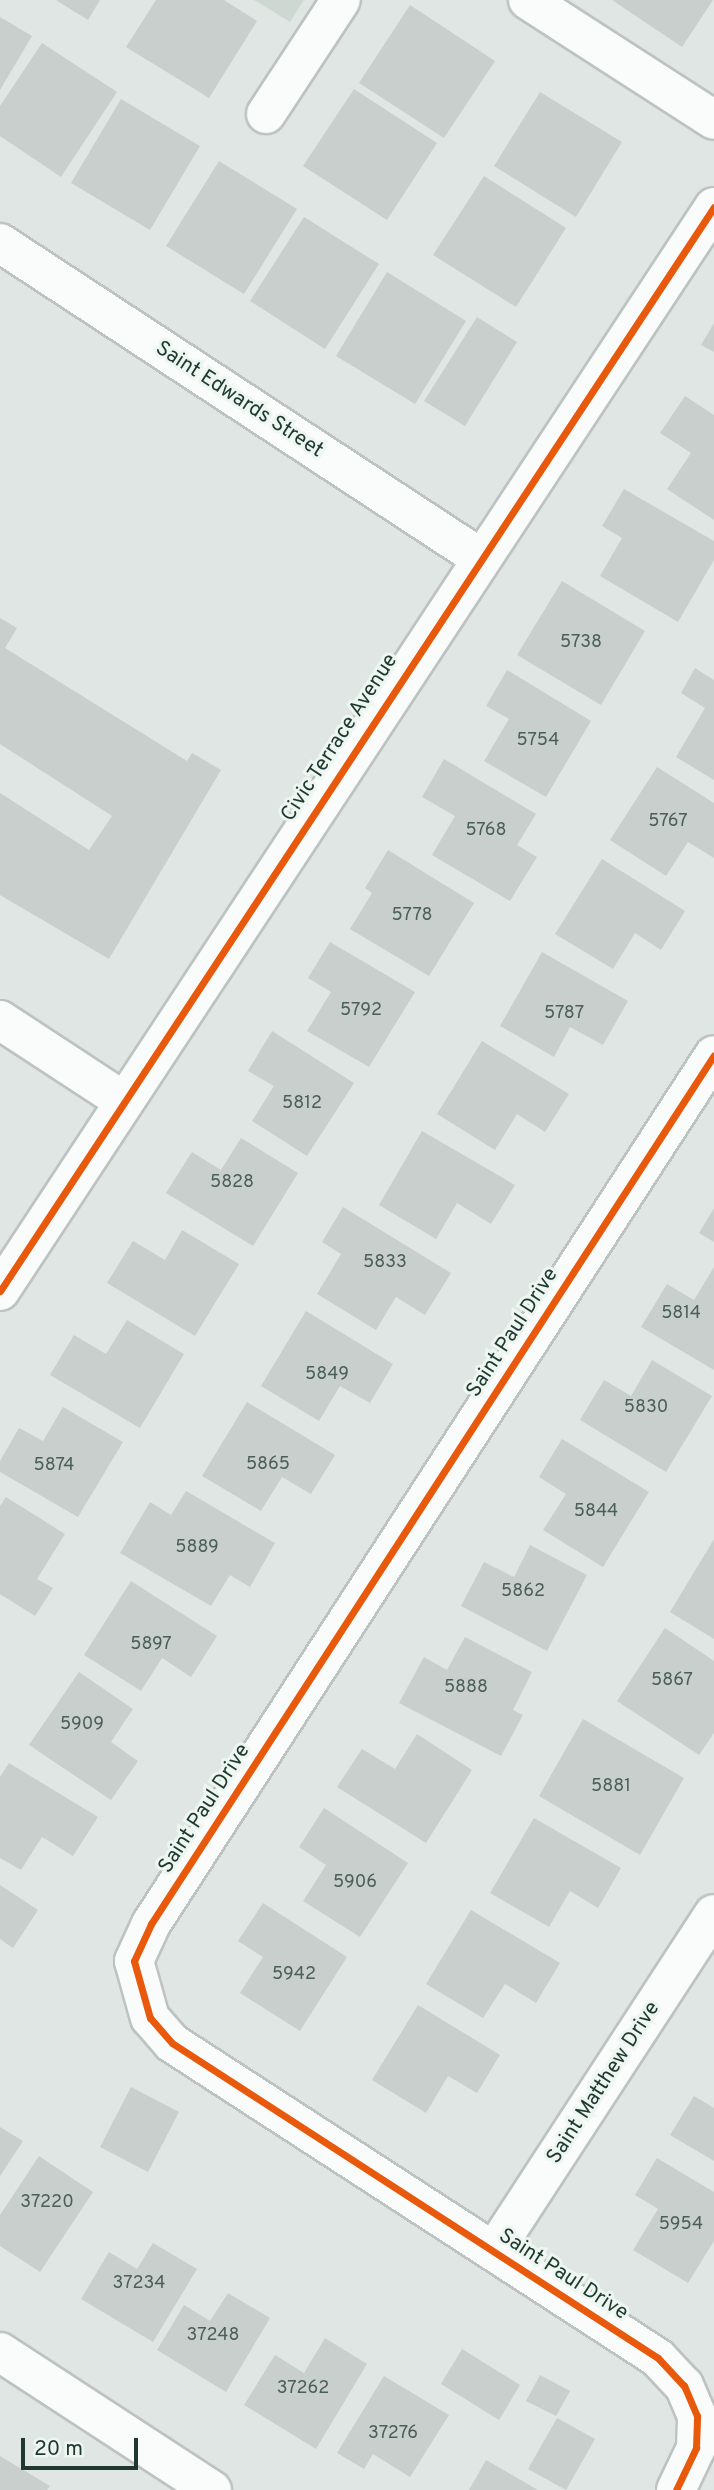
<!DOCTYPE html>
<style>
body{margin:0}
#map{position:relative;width:714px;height:2490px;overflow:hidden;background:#e0e6e3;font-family:Overpass,sans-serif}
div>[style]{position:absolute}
.built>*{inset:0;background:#ced8d3}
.building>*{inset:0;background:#c9cfcc}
.roads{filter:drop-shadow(2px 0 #bdc3c0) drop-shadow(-2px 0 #bdc3c0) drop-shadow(0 2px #bdc3c0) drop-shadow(0 -2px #bdc3c0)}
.minor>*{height:38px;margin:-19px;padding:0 19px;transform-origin:19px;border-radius:19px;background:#fafbfb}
.cycleway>*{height:7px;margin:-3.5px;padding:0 3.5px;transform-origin:3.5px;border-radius:3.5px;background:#e8590c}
span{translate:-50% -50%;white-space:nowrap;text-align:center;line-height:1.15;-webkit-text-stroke:6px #eef6f2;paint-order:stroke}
.number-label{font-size:18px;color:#4a5f58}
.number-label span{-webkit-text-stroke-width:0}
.street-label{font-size:21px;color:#1f3931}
.scale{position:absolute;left:21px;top:2438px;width:117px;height:32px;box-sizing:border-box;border:4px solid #1f3931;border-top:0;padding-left:9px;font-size:21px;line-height:24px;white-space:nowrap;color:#1f3931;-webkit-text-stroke:5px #eef6f2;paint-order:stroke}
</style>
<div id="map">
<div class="built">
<i style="clip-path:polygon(254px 0,304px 0,290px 22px)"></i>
</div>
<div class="building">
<i style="clip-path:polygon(56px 0,100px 0,88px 20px)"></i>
<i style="clip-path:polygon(156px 0,224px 0,257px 21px,209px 98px,126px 47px)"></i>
<i style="clip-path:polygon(612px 0,713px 0,682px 47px)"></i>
<i style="clip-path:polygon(410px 5px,495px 61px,444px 138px,359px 83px)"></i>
<i style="clip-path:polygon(0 17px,32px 36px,0 90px)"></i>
<i style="clip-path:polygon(42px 43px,117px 92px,61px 177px,0 136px,0 106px)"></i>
<i style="clip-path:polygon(354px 89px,437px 143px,387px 220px,303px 166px)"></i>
<i style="clip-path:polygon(540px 92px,622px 142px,576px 217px,494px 166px)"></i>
<i style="clip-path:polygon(121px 99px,200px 146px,150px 230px,71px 183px)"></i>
<i style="clip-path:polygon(219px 161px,297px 209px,244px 294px,166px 246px)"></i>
<i style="clip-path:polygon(484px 176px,566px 228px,516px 307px,433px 255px)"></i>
<i style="clip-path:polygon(304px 217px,379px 264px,325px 349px,250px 301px)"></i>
<i style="clip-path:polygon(387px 272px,466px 321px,415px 404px,336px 356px)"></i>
<i style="clip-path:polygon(477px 317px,517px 342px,465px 426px,424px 401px)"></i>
<i style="clip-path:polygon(714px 323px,714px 352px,701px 345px)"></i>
<i style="clip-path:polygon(685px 396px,714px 415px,714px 520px,667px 489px,691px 453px,660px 433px)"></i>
<i style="clip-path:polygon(624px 489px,714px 541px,714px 560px,678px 622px,600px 576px,622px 538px,602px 526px)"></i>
<i style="clip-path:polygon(562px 581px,645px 631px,601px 705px,517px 655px)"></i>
<i style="clip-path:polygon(0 618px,17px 628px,5px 648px,187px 761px,192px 753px,221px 770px,109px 959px,0 895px,0 793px,89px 850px,112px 816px,0 744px)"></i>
<i style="clip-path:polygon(695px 668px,714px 680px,714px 780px,676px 757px,705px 708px,681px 693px)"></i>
<i style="clip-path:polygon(507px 670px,591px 721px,546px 797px,484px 761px,509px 719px,486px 706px)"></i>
<i style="clip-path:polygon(444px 759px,536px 814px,517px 845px,537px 857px,510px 901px,432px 855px,455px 816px,422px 797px)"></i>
<i style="clip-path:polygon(657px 767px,714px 803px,714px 858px,688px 842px,666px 876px,610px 840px)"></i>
<i style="clip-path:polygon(388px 850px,474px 903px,429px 976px,350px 929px,372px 893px,365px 888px)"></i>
<i style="clip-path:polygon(602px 859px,685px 911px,661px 950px,635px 933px,613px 969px,555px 934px)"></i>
<i style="clip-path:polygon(330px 942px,415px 992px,369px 1067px,307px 1031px,331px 992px,308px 978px)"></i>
<i style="clip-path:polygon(542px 952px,628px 1001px,603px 1045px,570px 1027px,554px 1057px,500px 1026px)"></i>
<i style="clip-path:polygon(272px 1031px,354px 1083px,307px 1156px,252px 1121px,274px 1086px,248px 1071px)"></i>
<i style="clip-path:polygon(482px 1041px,569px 1094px,545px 1132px,517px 1114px,495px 1150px,437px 1114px)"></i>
<i style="clip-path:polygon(422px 1131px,515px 1185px,491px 1224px,457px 1203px,436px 1239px,379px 1205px)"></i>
<i style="clip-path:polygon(241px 1138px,298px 1173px,253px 1246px,166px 1193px,192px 1152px,221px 1170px)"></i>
<i style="clip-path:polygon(343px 1207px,451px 1273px,425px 1315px,396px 1297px,376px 1330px,317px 1294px,341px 1254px,322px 1242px)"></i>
<i style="clip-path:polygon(714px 1208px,714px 1242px,699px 1233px)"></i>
<i style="clip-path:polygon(182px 1230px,239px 1264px,195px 1336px,107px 1283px,133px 1241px,165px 1260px)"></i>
<i style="clip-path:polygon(714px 1267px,714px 1370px,641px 1327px,667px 1284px,694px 1300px)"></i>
<i style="clip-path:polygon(306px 1311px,393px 1364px,370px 1403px,340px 1386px,319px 1421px,261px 1386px)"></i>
<i style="clip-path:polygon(127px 1320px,184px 1354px,140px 1428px,50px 1375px,74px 1335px,106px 1354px)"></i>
<i style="clip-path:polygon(652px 1360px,712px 1396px,666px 1472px,580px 1420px,604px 1380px,631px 1396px)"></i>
<i style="clip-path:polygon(247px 1402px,335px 1455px,311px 1494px,282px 1477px,261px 1511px,202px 1476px)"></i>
<i style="clip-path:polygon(63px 1407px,123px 1442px,78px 1517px,0 1472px,0 1461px,19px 1428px,43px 1441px)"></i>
<i style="clip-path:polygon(562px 1439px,649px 1492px,603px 1567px,543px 1530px,566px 1494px,539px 1477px)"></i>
<i style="clip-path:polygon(186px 1491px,275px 1543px,250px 1587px,230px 1575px,211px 1606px,120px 1553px,150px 1502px,171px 1515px)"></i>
<i style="clip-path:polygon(6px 1497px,65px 1534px,37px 1579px,53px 1588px,35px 1616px,0 1594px,0 1506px)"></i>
<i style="clip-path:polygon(714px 1539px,714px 1639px,670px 1612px)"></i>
<i style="clip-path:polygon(530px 1545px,587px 1575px,547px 1651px,461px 1606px,484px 1562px,514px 1577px)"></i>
<i style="clip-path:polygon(131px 1581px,217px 1636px,191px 1677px,162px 1658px,141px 1691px,84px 1655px)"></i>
<i style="clip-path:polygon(665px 1628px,714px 1661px,714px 1733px,699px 1755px,617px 1701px)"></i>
<i style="clip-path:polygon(465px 1637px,532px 1672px,513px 1710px,523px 1715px,501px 1756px,399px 1703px,424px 1657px,447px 1670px)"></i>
<i style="clip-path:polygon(79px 1672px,133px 1709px,111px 1742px,138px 1761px,111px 1800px,29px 1745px)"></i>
<i style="clip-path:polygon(583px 1719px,684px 1778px,640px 1855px,539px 1796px)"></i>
<i style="clip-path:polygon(417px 1734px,472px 1770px,426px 1843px,337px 1787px,362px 1749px,395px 1769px)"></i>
<i style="clip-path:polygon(9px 1763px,98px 1817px,73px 1856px,42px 1837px,21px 1870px,0 1858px,0 1777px)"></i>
<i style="clip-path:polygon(324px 1808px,408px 1863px,360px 1937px,303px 1901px,326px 1865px,299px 1847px)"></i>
<i style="clip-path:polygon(534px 1818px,621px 1868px,598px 1908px,570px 1891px,549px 1927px,490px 1893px)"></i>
<i style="clip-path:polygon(0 1885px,38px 1910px,13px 1948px,0 1939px)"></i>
<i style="clip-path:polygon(263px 1903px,347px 1957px,300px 2031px,240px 1993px,263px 1957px,238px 1941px)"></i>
<i style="clip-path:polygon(471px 1910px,560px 1963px,536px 2003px,505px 1984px,483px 2018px,426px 1984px)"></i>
<i style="clip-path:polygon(418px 2005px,500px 2055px,477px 2093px,448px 2076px,426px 2113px,372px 2080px)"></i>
<i style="clip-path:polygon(131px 2087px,179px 2112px,148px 2172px,100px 2147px)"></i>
<i style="clip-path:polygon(694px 2096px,714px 2108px,714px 2161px,670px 2135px)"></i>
<i style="clip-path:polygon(0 2127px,23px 2141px,0 2176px)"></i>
<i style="clip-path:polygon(39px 2156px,93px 2192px,40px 2272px,0 2246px,0 2215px)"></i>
<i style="clip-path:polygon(657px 2158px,714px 2192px,714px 2241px,688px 2283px,633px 2250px,658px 2209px,635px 2195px)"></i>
<i style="clip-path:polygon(153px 2243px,197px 2269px,153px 2342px,81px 2299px,109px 2252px,137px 2269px)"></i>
<i style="clip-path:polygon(228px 2293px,270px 2318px,226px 2392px,157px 2350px,184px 2305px,210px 2321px)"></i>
<i style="clip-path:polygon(325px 2338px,367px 2364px,316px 2449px,244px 2405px,275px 2355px,304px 2373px)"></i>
<i style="clip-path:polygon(462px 2349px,520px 2385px,499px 2420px,441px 2384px)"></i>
<i style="clip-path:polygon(540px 2375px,570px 2391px,556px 2416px,526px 2401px)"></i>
<i style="clip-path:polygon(384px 2376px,449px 2415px,410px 2477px,373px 2454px,364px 2469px,337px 2453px)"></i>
<i style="clip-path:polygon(557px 2418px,595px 2439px,566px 2490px,528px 2469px)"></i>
<i style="clip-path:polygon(0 2456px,50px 2486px,47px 2490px,0 2490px)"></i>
<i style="clip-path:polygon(486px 2460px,538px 2490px,469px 2490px)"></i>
</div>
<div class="roads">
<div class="minor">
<i style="left:528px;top:0;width:221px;rotate:32.8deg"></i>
<i style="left:266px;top:114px;width:136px;rotate:-56.7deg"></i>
<i style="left:0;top:243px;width:573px;rotate:33.25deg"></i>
<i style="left:0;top:1020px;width:148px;rotate:33.2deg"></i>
<i style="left:0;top:1291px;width:1298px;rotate:-56.63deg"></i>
<i style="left:494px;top:2251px;width:402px;rotate:-56.9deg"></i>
<i style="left:0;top:2352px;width:253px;rotate:33.1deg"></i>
<i style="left:676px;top:2490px;width:47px;rotate:-64.5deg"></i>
<i style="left:696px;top:2448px;width:32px;rotate:-88deg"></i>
<i style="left:697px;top:2416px;width:33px;rotate:-113deg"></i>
<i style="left:684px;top:2386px;width:38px;rotate:-133deg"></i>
<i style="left:658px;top:2358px;width:579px;rotate:-147.05deg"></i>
<i style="left:172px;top:2043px;width:33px;rotate:-131deg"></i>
<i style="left:150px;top:2018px;width:59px;rotate:-105.7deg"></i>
<i style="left:134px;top:1961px;width:41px;rotate:-65.3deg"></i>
<i style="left:151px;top:1924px;width:1035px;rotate:-57.06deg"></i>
</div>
</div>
<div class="cycleway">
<i style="left:0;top:1291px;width:1298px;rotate:-56.63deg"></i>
<i style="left:676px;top:2490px;width:47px;rotate:-64.5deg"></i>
<i style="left:696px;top:2448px;width:32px;rotate:-88deg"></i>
<i style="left:697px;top:2416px;width:33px;rotate:-113deg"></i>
<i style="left:684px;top:2386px;width:38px;rotate:-133deg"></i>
<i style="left:658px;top:2358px;width:579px;rotate:-147.05deg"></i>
<i style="left:172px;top:2043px;width:33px;rotate:-131deg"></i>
<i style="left:150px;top:2018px;width:59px;rotate:-105.7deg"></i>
<i style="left:134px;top:1961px;width:41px;rotate:-65.3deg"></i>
<i style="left:151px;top:1924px;width:1035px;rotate:-57.06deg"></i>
</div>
<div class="number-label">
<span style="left:581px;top:643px">5738</span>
<span style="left:538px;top:741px">5754</span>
<span style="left:668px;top:822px">5767</span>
<span style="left:486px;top:831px">5768</span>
<span style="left:412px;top:916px">5778</span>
<span style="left:361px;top:1011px">5792</span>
<span style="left:564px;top:1014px">5787</span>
<span style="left:302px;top:1104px">5812</span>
<span style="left:232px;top:1183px">5828</span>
<span style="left:385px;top:1263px">5833</span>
<span style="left:681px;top:1314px">5814</span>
<span style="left:327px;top:1375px">5849</span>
<span style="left:646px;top:1408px">5830</span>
<span style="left:268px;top:1465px">5865</span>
<span style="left:54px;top:1466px">5874</span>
<span style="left:596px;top:1512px">5844</span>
<span style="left:197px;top:1548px">5889</span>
<span style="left:523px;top:1592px">5862</span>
<span style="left:151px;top:1645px">5897</span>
<span style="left:672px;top:1681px">5867</span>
<span style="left:466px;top:1688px">5888</span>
<span style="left:82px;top:1725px">5909</span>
<span style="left:611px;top:1787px">5881</span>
<span style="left:355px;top:1883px">5906</span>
<span style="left:294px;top:1975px">5942</span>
<span style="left:47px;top:2203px">37220</span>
<span style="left:681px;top:2225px">5954</span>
<span style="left:139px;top:2284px">37234</span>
<span style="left:213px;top:2336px">37248</span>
<span style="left:303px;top:2389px">37262</span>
<span style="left:393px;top:2434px">37276</span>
</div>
<div class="street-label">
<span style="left:239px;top:400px;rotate:33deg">Saint Edwards Street</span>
<span style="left:340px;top:738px;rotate:-57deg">Civic Terrace Avenue</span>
<span style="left:513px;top:1333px;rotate:-57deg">Saint Paul Drive</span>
<span style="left:205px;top:1809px;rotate:-57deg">Saint Paul Drive</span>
<span style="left:604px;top:2083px;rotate:-57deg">Saint Matthew Drive</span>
<span style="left:563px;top:2275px;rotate:33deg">Saint Paul Drive</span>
</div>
<div class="scale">20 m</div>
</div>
